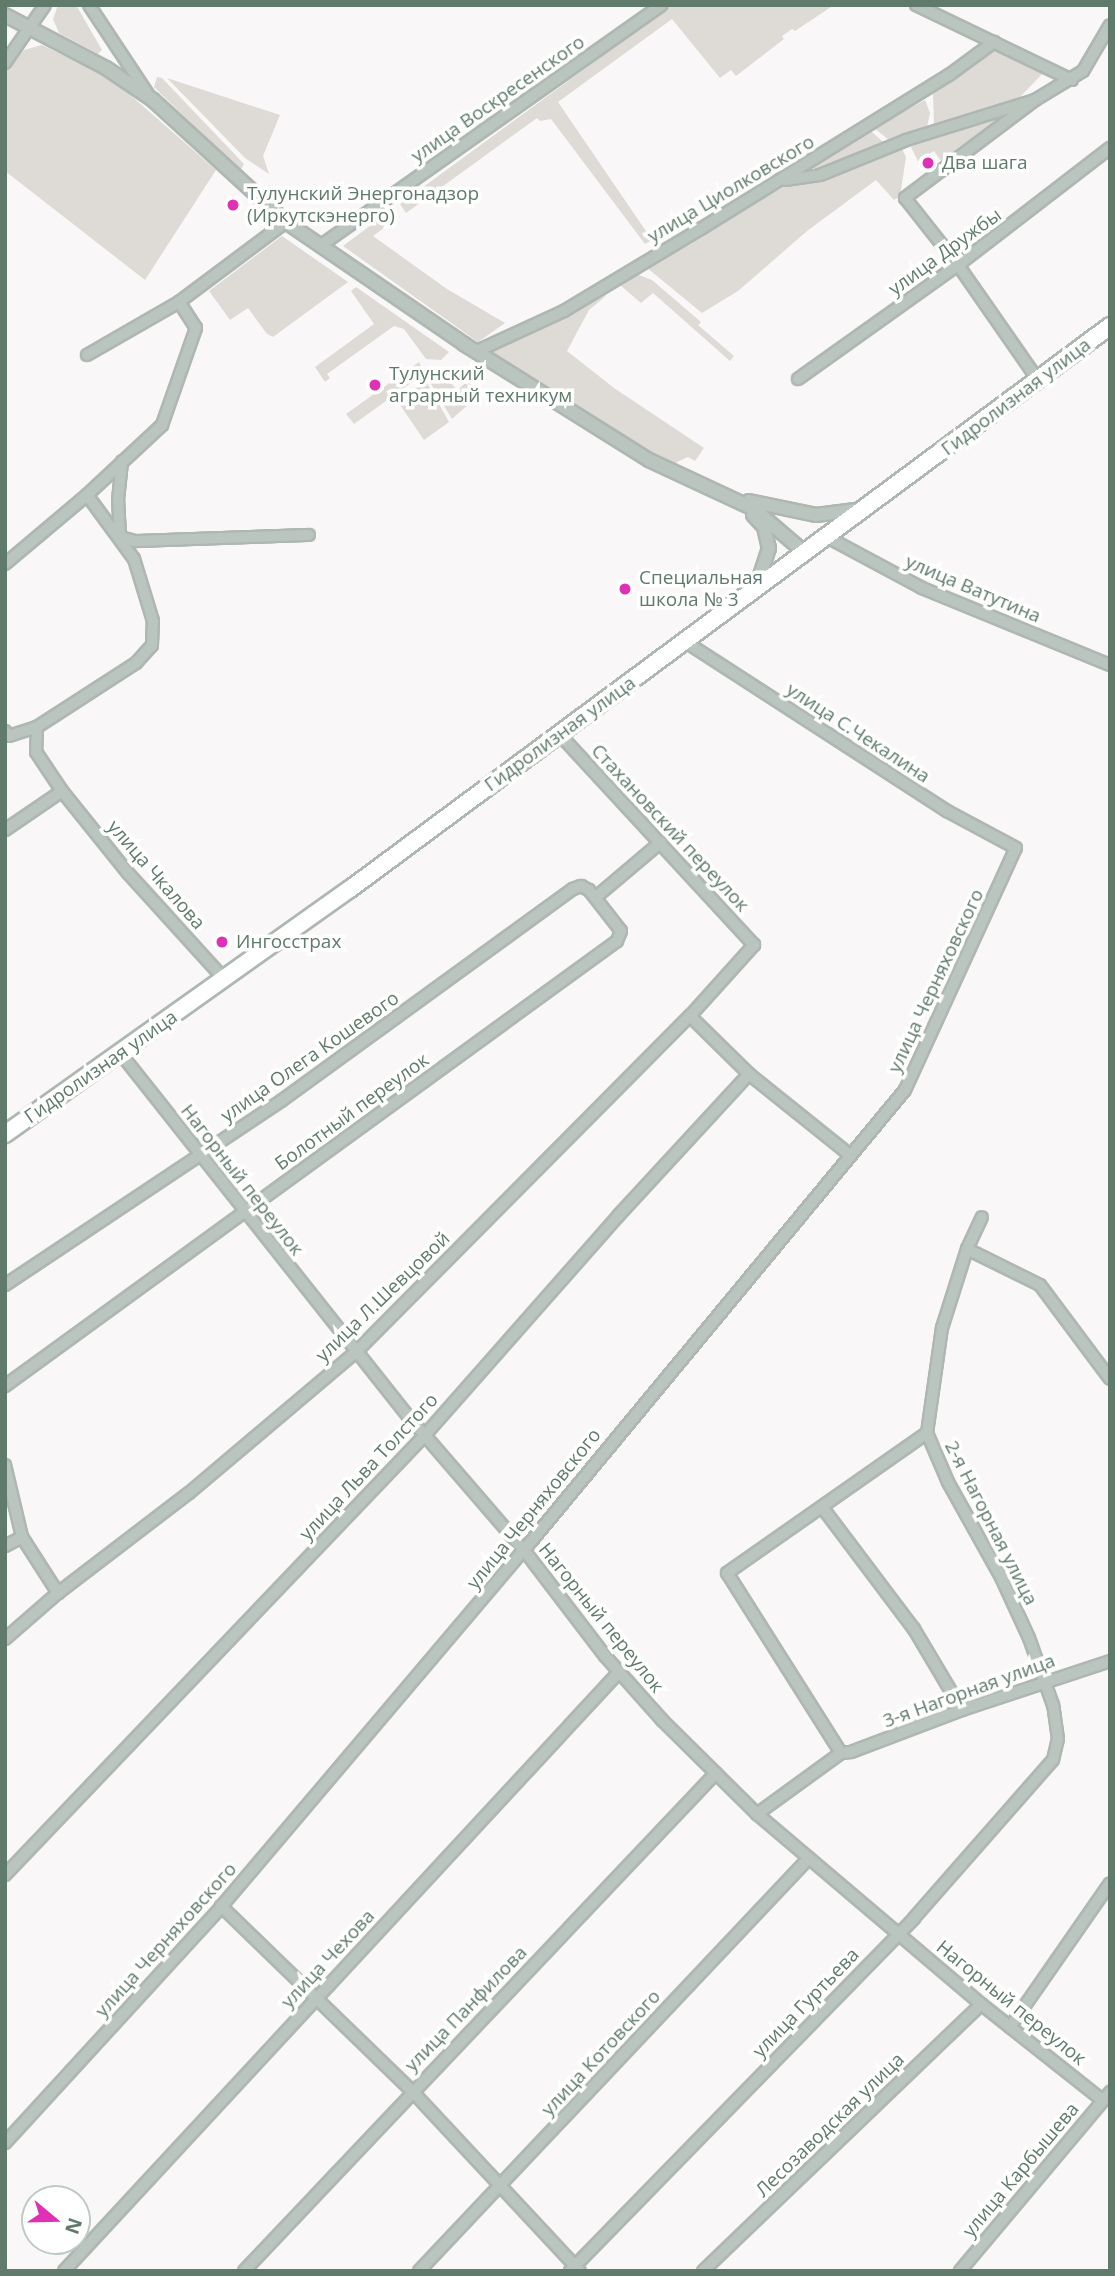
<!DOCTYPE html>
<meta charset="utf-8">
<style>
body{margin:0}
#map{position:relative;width:1115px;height:2276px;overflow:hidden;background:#f9f7f7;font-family:"Open Sans",sans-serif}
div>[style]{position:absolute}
.green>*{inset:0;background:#dedbd6}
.roads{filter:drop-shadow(2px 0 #aeb7b2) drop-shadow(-2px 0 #aeb7b2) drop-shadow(0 2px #aeb7b2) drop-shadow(0 -2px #aeb7b2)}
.minor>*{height:10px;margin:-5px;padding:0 5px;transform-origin:5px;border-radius:5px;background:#bbc5bf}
.tertiary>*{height:12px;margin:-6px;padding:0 6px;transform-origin:6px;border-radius:6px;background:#bbc5bf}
.trunk>*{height:16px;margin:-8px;padding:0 8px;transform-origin:8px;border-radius:8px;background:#fff}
.dots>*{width:19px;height:19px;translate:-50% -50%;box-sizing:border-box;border:4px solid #fff;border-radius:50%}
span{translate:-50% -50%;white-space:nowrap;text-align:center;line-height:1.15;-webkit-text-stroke:7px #fff;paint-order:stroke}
.street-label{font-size:19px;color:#607b6c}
.poi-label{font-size:19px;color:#607b6c}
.left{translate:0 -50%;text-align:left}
.frame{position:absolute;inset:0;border:7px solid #607b6c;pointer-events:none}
.north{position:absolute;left:21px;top:2185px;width:70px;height:70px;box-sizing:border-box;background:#fff;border:2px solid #bfcac4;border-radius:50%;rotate:109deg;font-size:19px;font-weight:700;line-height:28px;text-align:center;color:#607b6c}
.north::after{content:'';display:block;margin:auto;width:24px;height:32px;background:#de31b6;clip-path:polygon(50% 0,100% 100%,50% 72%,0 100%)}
</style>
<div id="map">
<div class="green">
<i style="clip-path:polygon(58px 5px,76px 5px,102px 50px,98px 54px,59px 33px,53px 19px)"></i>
<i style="clip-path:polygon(672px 5px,834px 5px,795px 31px,792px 29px,782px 36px,784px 39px,736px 76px,731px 70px,720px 78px,672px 19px,558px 102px,652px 240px,645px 244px,551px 119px,540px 121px,537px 118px,406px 213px,400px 204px)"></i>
<i style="clip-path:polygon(42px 45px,112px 79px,216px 170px,145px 280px,5px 171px,5px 70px,24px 50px)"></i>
<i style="clip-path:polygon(996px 47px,1045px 71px,1018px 99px,992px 110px,934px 125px,933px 94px)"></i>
<i style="clip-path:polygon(157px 77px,162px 78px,244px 164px,240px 171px,154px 87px)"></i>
<i style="clip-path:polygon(167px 78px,280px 115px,263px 156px,269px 174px,245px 158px)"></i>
<i style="clip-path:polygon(925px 100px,930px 113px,927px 127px,889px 140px,874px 128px)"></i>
<i style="clip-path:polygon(1008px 114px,939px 170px,935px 165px,941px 161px,934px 151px,918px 161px,911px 147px,914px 142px)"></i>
<i style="clip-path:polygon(871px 131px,883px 142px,828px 168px,811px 168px)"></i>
<i style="clip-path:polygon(901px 147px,906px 157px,900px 196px,894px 200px,876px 180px,807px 231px,738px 291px,702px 313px,646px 267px,792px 182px)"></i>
<i style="clip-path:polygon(382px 217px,388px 225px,373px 236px,447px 289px,505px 323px,478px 342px,343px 246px)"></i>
<i style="clip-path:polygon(282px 236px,348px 282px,273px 337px,267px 334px,248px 308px,230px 320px,209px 291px)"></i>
<i style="clip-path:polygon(636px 274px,652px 280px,701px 322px,698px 325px,734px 356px,730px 361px,653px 293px,641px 303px,620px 285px)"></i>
<i style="clip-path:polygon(356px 287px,449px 352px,441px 360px,426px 359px,404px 329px,394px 326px,327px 374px,330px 378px,325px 382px,315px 367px,374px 324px,351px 291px)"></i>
<i style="clip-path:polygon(607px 295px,589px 310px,567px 351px,614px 388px,704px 448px,695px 461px,688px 457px,675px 463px,641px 447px,490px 351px)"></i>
<i style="clip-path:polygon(419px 362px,423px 370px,422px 375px,354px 424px,346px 414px)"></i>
<i style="clip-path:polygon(440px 370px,457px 390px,468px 381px,482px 392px,452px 419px,428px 379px)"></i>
<i style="clip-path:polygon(426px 381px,449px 422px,424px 440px,398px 402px)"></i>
</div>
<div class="roads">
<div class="minor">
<i style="left:89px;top:5px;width:107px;rotate:56.5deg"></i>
<i style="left:916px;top:5px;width:173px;rotate:25.7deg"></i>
<i style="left:5px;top:63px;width:70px;rotate:-55.4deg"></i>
<i style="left:1035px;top:100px;width:163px;rotate:143deg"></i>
<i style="left:905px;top:198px;width:85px;rotate:51.7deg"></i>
<i style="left:958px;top:265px;width:140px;rotate:55.2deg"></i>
<i style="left:785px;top:180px;width:35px;rotate:-8deg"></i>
<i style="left:820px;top:175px;width:93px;rotate:-22.1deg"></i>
<i style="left:906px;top:140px;width:135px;rotate:-17.2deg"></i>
<i style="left:1035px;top:100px;width:56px;rotate:-31.1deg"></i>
<i style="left:1083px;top:71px;width:53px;rotate:-59.6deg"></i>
<i style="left:320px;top:246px;width:418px;rotate:-35.2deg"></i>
<i style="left:477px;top:351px;width:96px;rotate:-24.7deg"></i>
<i style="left:564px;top:311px;width:161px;rotate:-31deg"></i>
<i style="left:702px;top:228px;width:291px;rotate:-31.8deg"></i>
<i style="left:949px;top:75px;width:56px;rotate:-36.3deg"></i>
<i style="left:87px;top:355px;width:106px;rotate:-29.9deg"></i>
<i style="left:179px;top:302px;width:134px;rotate:-36.8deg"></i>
<i style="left:798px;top:379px;width:196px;rotate:-35.5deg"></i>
<i style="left:958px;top:265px;width:192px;rotate:-37.6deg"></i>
<i style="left:120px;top:536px;width:36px;rotate:-93deg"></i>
<i style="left:118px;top:500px;width:39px;rotate:-84deg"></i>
<i style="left:120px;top:537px;width:16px;rotate:15deg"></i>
<i style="left:135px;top:541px;width:174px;rotate:-2deg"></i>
<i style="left:827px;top:537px;width:108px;rotate:28.2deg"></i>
<i style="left:922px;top:588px;width:203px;rotate:22.3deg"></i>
<i style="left:5px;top:564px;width:107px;rotate:-40.1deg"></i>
<i style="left:87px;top:495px;width:103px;rotate:-43deg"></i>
<i style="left:162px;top:425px;width:103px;rotate:-70.7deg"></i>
<i style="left:196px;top:328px;width:31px;rotate:-123deg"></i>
<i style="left:37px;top:727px;width:25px;rotate:92deg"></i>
<i style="left:36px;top:752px;width:47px;rotate:56.3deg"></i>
<i style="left:62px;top:791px;width:105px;rotate:51.2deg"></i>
<i style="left:128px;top:873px;width:144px;rotate:47.8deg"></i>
<i style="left:5px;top:731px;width:6px;rotate:51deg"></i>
<i style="left:9px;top:736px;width:29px;rotate:-18deg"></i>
<i style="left:37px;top:727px;width:118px;rotate:-32.9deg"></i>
<i style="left:136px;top:663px;width:24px;rotate:-48deg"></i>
<i style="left:152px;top:645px;width:24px;rotate:-88deg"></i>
<i style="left:153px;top:621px;width:65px;rotate:-107deg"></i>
<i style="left:134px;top:559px;width:79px;rotate:-126.3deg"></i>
<i style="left:5px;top:830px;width:69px;rotate:-34.4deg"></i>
<i style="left:596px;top:897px;width:85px;rotate:-40.2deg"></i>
<i style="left:690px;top:1016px;width:83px;rotate:44.5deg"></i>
<i style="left:749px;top:1074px;width:129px;rotate:38.7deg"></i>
<i style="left:121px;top:1054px;width:463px;rotate:51.6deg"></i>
<i style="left:409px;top:1417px;width:176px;rotate:49.2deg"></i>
<i style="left:524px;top:1550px;width:133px;rotate:52.6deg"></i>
<i style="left:605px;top:1656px;width:86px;rotate:48.3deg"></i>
<i style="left:662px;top:1720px;width:134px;rotate:44.7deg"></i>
<i style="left:757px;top:1814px;width:294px;rotate:40.3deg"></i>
<i style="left:981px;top:2004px;width:154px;rotate:38.4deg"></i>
<i style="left:967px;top:1249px;width:81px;rotate:26.3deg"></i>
<i style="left:1040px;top:1285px;width:117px;rotate:53.3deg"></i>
<i style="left:5px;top:1285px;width:332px;rotate:-33.7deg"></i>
<i style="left:281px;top:1101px;width:361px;rotate:-36deg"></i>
<i style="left:573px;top:889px;width:9px;rotate:-21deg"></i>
<i style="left:581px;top:886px;width:9px;rotate:27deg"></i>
<i style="left:589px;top:890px;width:52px;rotate:52deg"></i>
<i style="left:621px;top:931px;width:11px;rotate:112deg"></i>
<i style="left:617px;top:941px;width:757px;rotate:143.98deg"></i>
<i style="left:5px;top:1465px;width:74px;rotate:76.7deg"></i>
<i style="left:22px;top:1537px;width:67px;rotate:57.3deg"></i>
<i style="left:822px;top:1507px;width:153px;rotate:53deg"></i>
<i style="left:914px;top:1629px;width:94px;rotate:59.3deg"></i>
<i style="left:5px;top:1546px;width:19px;rotate:-28deg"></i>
<i style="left:5px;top:1639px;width:70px;rotate:-41deg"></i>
<i style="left:58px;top:1593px;width:165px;rotate:-37.4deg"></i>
<i style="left:189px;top:1493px;width:220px;rotate:-40.2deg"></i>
<i style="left:357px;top:1351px;width:472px;rotate:-45.2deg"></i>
<i style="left:690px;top:1016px;width:96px;rotate:-48deg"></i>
<i style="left:754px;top:945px;width:286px;rotate:-132.7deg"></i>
<i style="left:841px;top:1753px;width:213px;rotate:-122.3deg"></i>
<i style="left:727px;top:1573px;width:244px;rotate:-35deg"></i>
<i style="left:757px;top:1814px;width:104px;rotate:-36deg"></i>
<i style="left:841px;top:1753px;width:10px;rotate:-6deg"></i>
<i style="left:851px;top:1752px;width:119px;rotate:-20.7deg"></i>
<i style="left:962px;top:1710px;width:156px;rotate:-18.3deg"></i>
<i style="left:5px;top:1875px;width:608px;rotate:-46.33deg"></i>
<i style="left:425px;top:1435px;width:292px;rotate:-48.6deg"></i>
<i style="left:618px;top:1216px;width:193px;rotate:-47.3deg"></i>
<i style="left:221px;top:1906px;width:266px;rotate:44.1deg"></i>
<i style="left:412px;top:2091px;width:246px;rotate:47deg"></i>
<i style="left:1010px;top:2027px;width:175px;rotate:-55.2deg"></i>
<i style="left:5px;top:2143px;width:319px;rotate:-47.5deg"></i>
<i style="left:220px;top:1908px;width:470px;rotate:-49.7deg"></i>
<i style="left:524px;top:1550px;width:597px;rotate:-50.37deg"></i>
<i style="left:905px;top:1090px;width:266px;rotate:-65.4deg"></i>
<i style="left:1016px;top:848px;width:78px;rotate:-151.8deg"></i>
<i style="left:947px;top:811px;width:311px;rotate:-147.1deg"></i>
<i style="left:64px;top:2271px;width:817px;rotate:-47.18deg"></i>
<i style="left:244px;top:2271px;width:686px;rotate:-46.54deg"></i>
<i style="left:419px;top:2271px;width:568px;rotate:-46.64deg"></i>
<i style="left:570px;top:2271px;width:493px;rotate:-45.7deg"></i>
<i style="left:914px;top:1918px;width:210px;rotate:-48.7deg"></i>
<i style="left:1053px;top:1760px;width:22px;rotate:-77deg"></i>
<i style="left:1058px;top:1739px;width:34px;rotate:-98deg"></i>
<i style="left:1053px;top:1705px;width:71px;rotate:-109.7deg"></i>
<i style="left:1029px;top:1638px;width:67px;rotate:-114.7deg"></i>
<i style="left:1001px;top:1577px;width:109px;rotate:-119.2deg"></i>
<i style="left:948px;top:1482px;width:53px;rotate:-113.2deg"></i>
<i style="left:927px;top:1433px;width:106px;rotate:-81.9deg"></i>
<i style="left:942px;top:1328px;width:83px;rotate:-72.4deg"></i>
<i style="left:967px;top:1249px;width:35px;rotate:-65deg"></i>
<i style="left:703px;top:2271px;width:385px;rotate:-43.8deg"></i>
<i style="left:960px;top:2271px;width:234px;rotate:-50deg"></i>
</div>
<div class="tertiary">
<i style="left:5px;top:15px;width:114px;rotate:27.7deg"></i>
<i style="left:106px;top:68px;width:57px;rotate:34.2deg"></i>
<i style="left:153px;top:100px;width:180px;rotate:42.5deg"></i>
<i style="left:286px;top:222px;width:216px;rotate:34.4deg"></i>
<i style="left:464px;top:344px;width:218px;rotate:32.1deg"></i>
<i style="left:649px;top:460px;width:116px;rotate:25deg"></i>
<i style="left:754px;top:509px;width:66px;rotate:40.7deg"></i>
<i style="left:749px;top:501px;width:68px;rotate:11.8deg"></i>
<i style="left:816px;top:515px;width:46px;rotate:-7.4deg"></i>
<i style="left:753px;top:515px;width:16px;rotate:47deg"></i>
<i style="left:764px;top:527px;width:22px;rotate:77deg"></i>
<i style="left:769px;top:548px;width:42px;rotate:108deg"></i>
</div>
<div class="trunk">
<i style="left:5px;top:1134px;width:423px;rotate:-35.4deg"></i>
<i style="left:350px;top:889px;width:946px;rotate:-36.53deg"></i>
</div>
</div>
<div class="dots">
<i style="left:928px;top:163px;background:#de31b6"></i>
<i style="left:233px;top:205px;background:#de31b6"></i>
<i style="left:375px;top:385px;background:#de31b6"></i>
<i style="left:625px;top:589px;background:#de31b6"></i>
<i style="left:222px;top:942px;background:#de31b6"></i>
</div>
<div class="street-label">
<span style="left:498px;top:99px;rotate:-35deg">улица Воскресенского</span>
<span style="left:731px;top:189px;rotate:-31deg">улица Циолковского</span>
<span style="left:945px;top:252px;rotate:-36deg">улица Дружбы</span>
<span style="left:1016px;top:397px;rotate:-37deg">Гидролизная улица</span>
<span style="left:973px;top:589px;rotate:23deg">улица Ватутина</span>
<span style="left:858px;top:733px;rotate:33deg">улица С.Чекалина</span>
<span style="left:560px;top:734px;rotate:-36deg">Гидролизная улица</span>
<span style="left:670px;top:828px;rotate:47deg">Стахановский переулок</span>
<span style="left:156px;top:875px;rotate:49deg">улица Чкалова</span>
<span style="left:936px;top:981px;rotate:-65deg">улица Черняховского</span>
<span style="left:310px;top:1057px;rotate:-35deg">улица Олега Кошевого</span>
<span style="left:101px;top:1067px;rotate:-35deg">Гидролизная улица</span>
<span style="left:352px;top:1112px;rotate:-36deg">Болотный переулок</span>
<span style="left:242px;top:1180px;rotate:52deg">Нагорный переулок</span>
<span style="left:383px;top:1297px;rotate:-44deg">улица Л.Шевцовой</span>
<span style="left:369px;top:1467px;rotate:-47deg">улица Льва Толстого</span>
<span style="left:534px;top:1509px;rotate:-51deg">улица Черняховского</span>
<span style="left:991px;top:1523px;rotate:63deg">2-я Нагорная улица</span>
<span style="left:601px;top:1618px;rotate:51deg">Нагорный переулок</span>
<span style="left:969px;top:1691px;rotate:-20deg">3-я Нагорная улица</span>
<span style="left:166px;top:1940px;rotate:-48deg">улица Черняховского</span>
<span style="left:328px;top:1959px;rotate:-47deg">улица Чехова</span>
<span style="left:806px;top:2003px;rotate:-46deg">улица Гуртьева</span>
<span style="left:1011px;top:2003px;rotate:39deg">Нагорный переулок</span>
<span style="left:466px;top:2009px;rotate:-46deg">улица Панфилова</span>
<span style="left:601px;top:2053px;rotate:-47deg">улица Котовского</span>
<span style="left:830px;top:2125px;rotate:-44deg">Лесозаводская улица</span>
<span style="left:1021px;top:2170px;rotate:-50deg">улица Карбышева</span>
</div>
<div class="poi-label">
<span class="left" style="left:942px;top:163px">Два шага</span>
<span class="left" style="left:247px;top:205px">Тулунский Энергонадзор<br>(Иркутскэнерго)</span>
<span class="left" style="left:389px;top:385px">Тулунский<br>аграрный техникум</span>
<span class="left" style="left:639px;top:589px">Специальная<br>школа № 3</span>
<span class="left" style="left:236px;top:942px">Ингосстрах</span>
</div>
<div class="frame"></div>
<div class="north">N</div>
</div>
